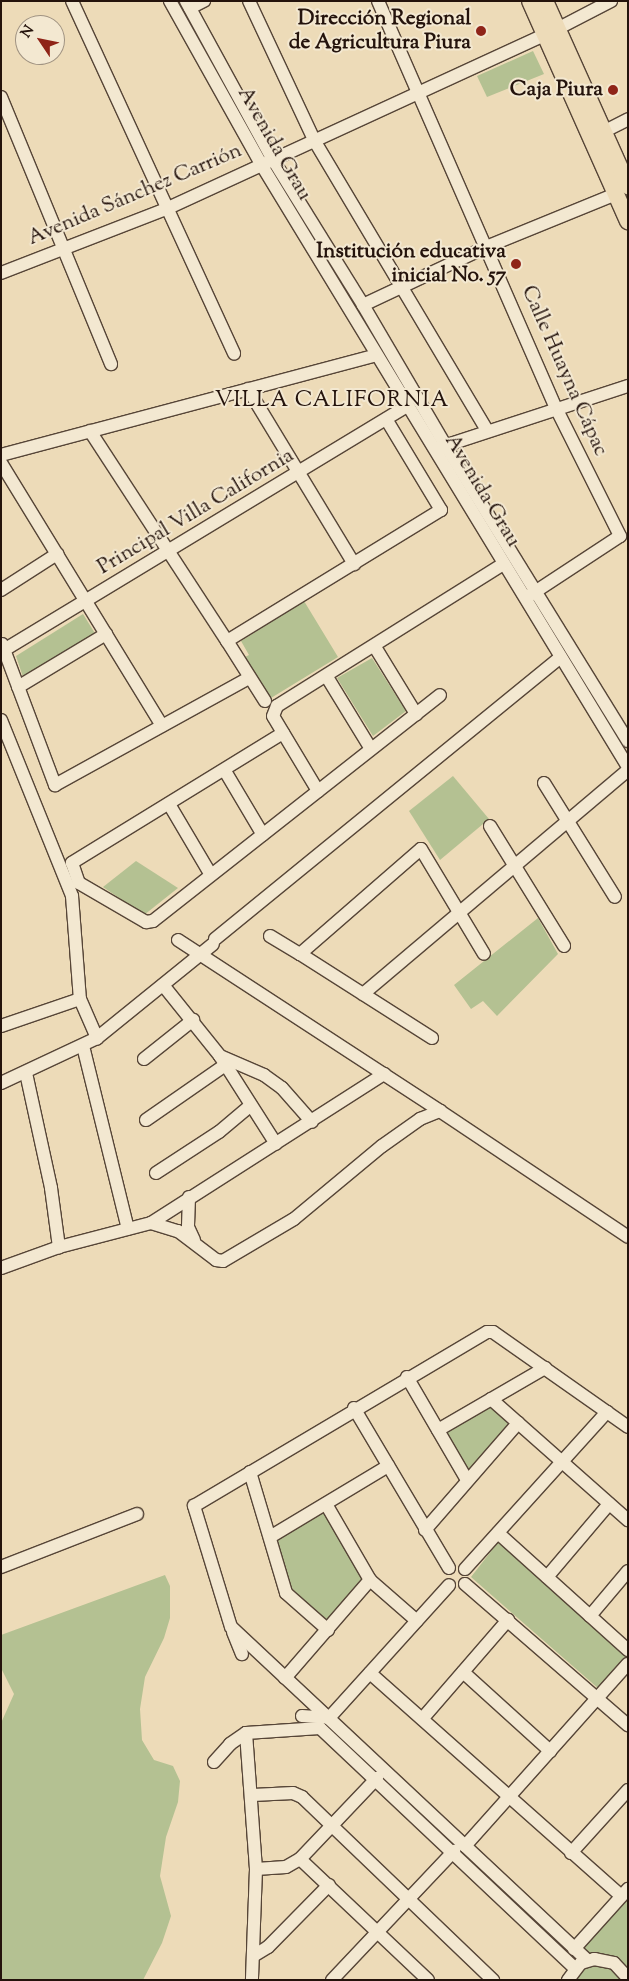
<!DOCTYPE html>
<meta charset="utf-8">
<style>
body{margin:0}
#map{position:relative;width:629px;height:1981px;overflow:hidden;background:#eddbb8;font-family:"Sorts Mill Goudy",serif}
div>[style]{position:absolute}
.green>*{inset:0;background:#b4c192}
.roads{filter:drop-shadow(1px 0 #564537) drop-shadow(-1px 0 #564537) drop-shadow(0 1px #564537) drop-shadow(0 -1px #564537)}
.minor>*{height:12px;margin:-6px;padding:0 6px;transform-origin:6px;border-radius:6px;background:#f3e8d1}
.major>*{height:16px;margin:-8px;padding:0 8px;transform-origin:8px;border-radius:8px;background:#eddbb8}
.dots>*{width:14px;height:14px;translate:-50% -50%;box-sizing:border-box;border:2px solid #f3e8d1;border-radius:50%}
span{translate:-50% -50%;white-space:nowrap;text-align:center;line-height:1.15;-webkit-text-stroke:4px #f3e8d1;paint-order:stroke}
.poi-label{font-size:21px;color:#24130c;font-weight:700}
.right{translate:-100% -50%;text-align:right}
.street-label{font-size:21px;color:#24130c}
.neighbourhood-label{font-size:22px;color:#24130c;letter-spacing:1px}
.frame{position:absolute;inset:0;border:2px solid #24130c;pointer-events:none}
.north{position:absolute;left:15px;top:15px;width:50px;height:50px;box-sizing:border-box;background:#f3e8d1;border:1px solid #a09382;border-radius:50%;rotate:304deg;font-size:14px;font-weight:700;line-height:20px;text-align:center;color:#24130c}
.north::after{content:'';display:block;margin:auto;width:18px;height:22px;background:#8f2418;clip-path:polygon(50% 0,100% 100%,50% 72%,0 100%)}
</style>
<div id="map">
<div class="green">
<i style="clip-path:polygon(533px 51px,544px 74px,487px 97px,477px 76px)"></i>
<i style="clip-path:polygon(304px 601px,338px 657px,271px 698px,245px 657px,249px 655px,241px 641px)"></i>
<i style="clip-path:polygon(83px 614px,96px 635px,23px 677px,16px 656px)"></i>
<i style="clip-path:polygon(372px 658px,406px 711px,373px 736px,337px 678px)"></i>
<i style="clip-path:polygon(453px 776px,489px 819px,440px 860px,409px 811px)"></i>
<i style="clip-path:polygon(136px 861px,178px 888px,144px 915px,103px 887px)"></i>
<i style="clip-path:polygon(538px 918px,558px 954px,497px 1016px,483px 1001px,471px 1009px,454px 985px)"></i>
<i style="clip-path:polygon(491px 1403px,513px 1422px,469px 1472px,444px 1432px)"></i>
<i style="clip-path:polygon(325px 1510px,366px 1577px,327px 1623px,290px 1588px,276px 1540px)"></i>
<i style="clip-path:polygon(499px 1541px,628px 1655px,599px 1689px,471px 1577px)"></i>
<i style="clip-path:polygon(165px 1575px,170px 1586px,170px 1618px,164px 1638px,145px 1677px,140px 1709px,142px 1740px,154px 1760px,173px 1766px,180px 1781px,178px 1802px,166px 1837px,160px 1876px,171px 1916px,162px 1943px,143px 1980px,1px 1980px,1px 1723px,14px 1694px,1px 1668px,1px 1635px)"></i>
<i style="clip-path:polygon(628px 1898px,628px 1967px,615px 1957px,587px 1954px,582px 1950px)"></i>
<i style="clip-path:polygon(594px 1964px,611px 1967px,623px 1980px,574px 1980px,586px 1967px)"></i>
</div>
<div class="roads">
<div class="minor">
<i style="left:72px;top:1px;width:388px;rotate:65.3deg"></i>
<i style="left:170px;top:1px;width:187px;rotate:60.8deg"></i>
<i style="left:261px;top:164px;width:706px;rotate:58.67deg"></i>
<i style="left:186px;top:1px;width:179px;rotate:61.3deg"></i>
<i style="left:272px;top:158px;width:173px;rotate:58.2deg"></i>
<i style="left:363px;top:305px;width:162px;rotate:59.6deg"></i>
<i style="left:445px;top:445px;width:348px;rotate:58.3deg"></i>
<i style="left:249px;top:1px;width:153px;rotate:64.9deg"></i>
<i style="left:314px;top:140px;width:338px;rotate:59.2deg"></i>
<i style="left:378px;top:1px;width:446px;rotate:66.4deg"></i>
<i style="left:557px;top:410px;width:141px;rotate:63.4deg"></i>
<i style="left:620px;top:536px;width:111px;rotate:146.7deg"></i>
<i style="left:190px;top:8px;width:16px;rotate:-27deg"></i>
<i style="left:1px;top:97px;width:289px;rotate:67.6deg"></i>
<i style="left:603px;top:132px;width:28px;rotate:-27deg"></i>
<i style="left:1px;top:273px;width:177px;rotate:-21.2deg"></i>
<i style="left:166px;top:209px;width:430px;rotate:-24.7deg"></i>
<i style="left:557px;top:29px;width:61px;rotate:-27.4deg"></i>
<i style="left:363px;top:305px;width:136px;rotate:-25.2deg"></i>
<i style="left:486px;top:247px;width:140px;rotate:-22.2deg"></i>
<i style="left:248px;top:389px;width:205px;rotate:58.8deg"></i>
<i style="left:90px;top:431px;width:251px;rotate:56.9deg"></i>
<i style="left:438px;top:448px;width:200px;rotate:-18.1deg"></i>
<i style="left:1px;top:455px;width:388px;rotate:-14.9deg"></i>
<i style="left:1px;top:463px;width:308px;rotate:58.5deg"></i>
<i style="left:1px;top:590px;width:67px;rotate:-32.7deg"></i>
<i style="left:2px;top:644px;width:151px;rotate:69.4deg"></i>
<i style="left:55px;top:785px;width:222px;rotate:-28.9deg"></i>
<i style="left:375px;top:647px;width:79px;rotate:58.5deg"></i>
<i style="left:4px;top:650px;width:471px;rotate:-31.2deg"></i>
<i style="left:327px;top:677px;width:84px;rotate:58.6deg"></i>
<i style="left:18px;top:687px;width:103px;rotate:-31.1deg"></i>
<i style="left:265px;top:701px;width:71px;rotate:-122.3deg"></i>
<i style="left:227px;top:641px;width:251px;rotate:-31.5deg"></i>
<i style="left:441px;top:510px;width:106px;rotate:-121.1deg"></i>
<i style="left:1px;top:720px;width:190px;rotate:68deg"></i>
<i style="left:72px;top:896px;width:103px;rotate:85.6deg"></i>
<i style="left:283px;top:733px;width:248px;rotate:148.4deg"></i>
<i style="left:72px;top:863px;width:21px;rotate:71deg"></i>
<i style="left:79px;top:883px;width:78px;rotate:30.2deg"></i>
<i style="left:146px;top:922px;width:7px;rotate:-8deg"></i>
<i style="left:153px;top:921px;width:365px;rotate:-38.2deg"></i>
<i style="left:225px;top:771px;width:74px;rotate:59.3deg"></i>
<i style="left:544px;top:783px;width:134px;rotate:58.1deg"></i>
<i style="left:318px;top:791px;width:87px;rotate:-121deg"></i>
<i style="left:273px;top:716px;width:11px;rotate:-68deg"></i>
<i style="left:277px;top:706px;width:267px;rotate:-32.1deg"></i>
<i style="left:169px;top:804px;width:82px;rotate:59.4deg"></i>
<i style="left:490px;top:826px;width:141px;rotate:58.3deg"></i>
<i style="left:270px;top:936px;width:35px;rotate:31deg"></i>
<i style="left:215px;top:939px;width:446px;rotate:-39.2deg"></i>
<i style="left:178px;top:940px;width:313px;rotate:33.1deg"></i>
<i style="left:440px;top:1111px;width:226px;rotate:33.8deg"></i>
<i style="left:163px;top:985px;width:91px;rotate:51.2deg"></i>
<i style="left:220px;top:1056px;width:104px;rotate:57.5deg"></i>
<i style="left:363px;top:994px;width:347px;rotate:-40.2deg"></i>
<i style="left:1px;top:1026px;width:83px;rotate:-18.9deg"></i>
<i style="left:80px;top:999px;width:43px;rotate:66.4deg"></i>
<i style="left:97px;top:1038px;width:106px;rotate:154.9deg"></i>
<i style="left:97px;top:1038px;width:149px;rotate:-39deg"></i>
<i style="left:432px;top:1038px;width:156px;rotate:-147.5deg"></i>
<i style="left:300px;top:954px;width:160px;rotate:-41deg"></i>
<i style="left:421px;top:849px;width:122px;rotate:59deg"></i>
<i style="left:83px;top:1046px;width:188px;rotate:76.2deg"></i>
<i style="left:220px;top:1056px;width:48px;rotate:23.4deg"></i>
<i style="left:264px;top:1075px;width:22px;rotate:36deg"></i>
<i style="left:282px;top:1088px;width:45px;rotate:48.6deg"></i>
<i style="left:144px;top:1059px;width:63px;rotate:-38.5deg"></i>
<i style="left:26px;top:1073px;width:118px;rotate:77.7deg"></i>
<i style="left:51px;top:1188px;width:60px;rotate:82.3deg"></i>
<i style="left:146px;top:1120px;width:96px;rotate:-34.8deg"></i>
<i style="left:156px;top:1173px;width:75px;rotate:-33.1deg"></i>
<i style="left:219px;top:1132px;width:39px;rotate:-40deg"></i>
<i style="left:189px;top:1197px;width:30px;rotate:92deg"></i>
<i style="left:188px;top:1227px;width:14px;rotate:65deg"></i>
<i style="left:151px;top:1223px;width:28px;rotate:17deg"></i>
<i style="left:178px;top:1231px;width:48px;rotate:37.3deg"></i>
<i style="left:216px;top:1260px;width:7px;rotate:8deg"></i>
<i style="left:223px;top:1261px;width:82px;rotate:-30.6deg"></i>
<i style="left:294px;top:1219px;width:114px;rotate:-39.7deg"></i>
<i style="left:382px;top:1146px;width:47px;rotate:-35.4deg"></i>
<i style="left:420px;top:1119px;width:22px;rotate:-22deg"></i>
<i style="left:1px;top:1268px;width:62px;rotate:-19.9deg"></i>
<i style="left:59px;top:1247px;width:95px;rotate:-14.6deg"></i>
<i style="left:151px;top:1223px;width:277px;rotate:-32.6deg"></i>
<i style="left:407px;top:1377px;width:119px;rotate:59.8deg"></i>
<i style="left:491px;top:1399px;width:183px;rotate:41.5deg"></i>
<i style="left:354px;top:1408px;width:186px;rotate:59.3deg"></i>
<i style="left:438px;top:1430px;width:124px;rotate:-30.1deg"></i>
<i style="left:250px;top:1472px;width:126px;rotate:73.4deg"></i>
<i style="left:286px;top:1593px;width:56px;rotate:41.4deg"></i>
<i style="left:326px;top:1504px;width:88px;rotate:59.9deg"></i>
<i style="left:370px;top:1580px;width:62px;rotate:41.1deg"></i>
<i style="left:425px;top:1530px;width:142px;rotate:-49deg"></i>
<i style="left:498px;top:1533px;width:175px;rotate:42deg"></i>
<i style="left:270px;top:1537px;width:138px;rotate:-31deg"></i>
<i style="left:1px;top:1567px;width:146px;rotate:-21.3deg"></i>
<i style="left:465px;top:1569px;width:212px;rotate:-47.9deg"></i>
<i style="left:547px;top:1577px;width:96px;rotate:-49.7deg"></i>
<i style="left:465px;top:1584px;width:216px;rotate:40.9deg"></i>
<i style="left:590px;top:1616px;width:59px;rotate:-49.8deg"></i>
<i style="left:233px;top:1632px;width:24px;rotate:68deg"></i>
<i style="left:463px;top:1672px;width:118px;rotate:42.2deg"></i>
<i style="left:370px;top:1673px;width:336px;rotate:41.6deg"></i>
<i style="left:285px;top:1678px;width:130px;rotate:-49.1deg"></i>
<i style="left:302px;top:1716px;width:27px;rotate:4deg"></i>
<i style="left:329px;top:1718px;width:179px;rotate:-47.9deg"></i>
<i style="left:423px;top:1718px;width:130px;rotate:-49.1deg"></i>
<i style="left:246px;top:1733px;width:136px;rotate:85.8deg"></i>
<i style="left:256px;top:1869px;width:111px;rotate:92.1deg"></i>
<i style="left:214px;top:1762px;width:24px;rotate:-48deg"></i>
<i style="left:230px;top:1744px;width:19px;rotate:-35deg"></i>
<i style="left:246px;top:1733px;width:74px;rotate:-3.9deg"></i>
<i style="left:320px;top:1728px;width:350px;rotate:43.3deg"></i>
<i style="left:253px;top:1795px;width:40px;rotate:-2.9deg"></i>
<i style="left:293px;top:1793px;width:10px;rotate:24deg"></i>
<i style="left:302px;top:1797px;width:265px;rotate:43.8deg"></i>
<i style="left:465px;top:1846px;width:244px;rotate:-48.2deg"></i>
<i style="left:571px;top:1853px;width:85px;rotate:-47.9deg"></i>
<i style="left:300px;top:1859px;width:112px;rotate:-46.5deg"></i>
<i style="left:256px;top:1869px;width:30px;rotate:-4deg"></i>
<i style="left:286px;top:1867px;width:16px;rotate:-30deg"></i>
<i style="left:300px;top:1859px;width:176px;rotate:43.4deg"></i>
<i style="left:574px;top:1949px;width:81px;rotate:-48deg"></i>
<i style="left:255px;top:1955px;width:15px;rotate:-32deg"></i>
<i style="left:268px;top:1947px;width:87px;rotate:-45.5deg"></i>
<i style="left:587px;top:1960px;width:487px;rotate:-136.9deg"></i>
<i style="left:231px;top:1627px;width:127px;rotate:-107deg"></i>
<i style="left:194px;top:1506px;width:341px;rotate:-30.7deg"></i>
<i style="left:487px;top:1332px;width:6px"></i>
<i style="left:493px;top:1332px;width:165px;rotate:35.1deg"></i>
<i style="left:332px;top:1980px;width:178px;rotate:-46.6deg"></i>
<i style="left:568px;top:1980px;width:21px;rotate:-53deg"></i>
<i style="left:581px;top:1963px;width:14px;rotate:-17deg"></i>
<i style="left:594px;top:1959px;width:20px;rotate:11deg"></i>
<i style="left:614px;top:1963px;width:21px;rotate:47deg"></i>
</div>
<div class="major">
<i style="left:530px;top:1px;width:241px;rotate:66deg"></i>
<i style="left:545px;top:1px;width:203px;rotate:65.8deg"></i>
</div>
</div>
<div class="dots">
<i style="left:481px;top:31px;background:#8f2418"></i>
<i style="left:613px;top:90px;background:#8f2418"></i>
<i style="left:516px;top:264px;background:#8f2418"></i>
</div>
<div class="poi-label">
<span class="right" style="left:471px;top:31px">Dirección Regional<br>de Agricultura Piura</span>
<span class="right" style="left:603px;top:90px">Caja Piura</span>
<span class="right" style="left:506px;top:264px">Institución educativa<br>inicial No. 57</span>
</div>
<div class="street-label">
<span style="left:274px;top:144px;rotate:60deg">Avenida Grau</span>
<span style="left:135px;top:195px;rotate:-23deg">Avenida Sánchez Carrión</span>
<span style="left:564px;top:371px;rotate:66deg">Calle Huayna Cápac</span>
<span style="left:482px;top:491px;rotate:59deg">Avenida Grau</span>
<span style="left:196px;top:512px;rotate:-31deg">Principal Villa California</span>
</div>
<div class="neighbourhood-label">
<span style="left:332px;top:402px">VILLA CALIFORNIA</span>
</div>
<div class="frame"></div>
<div class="north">N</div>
</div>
